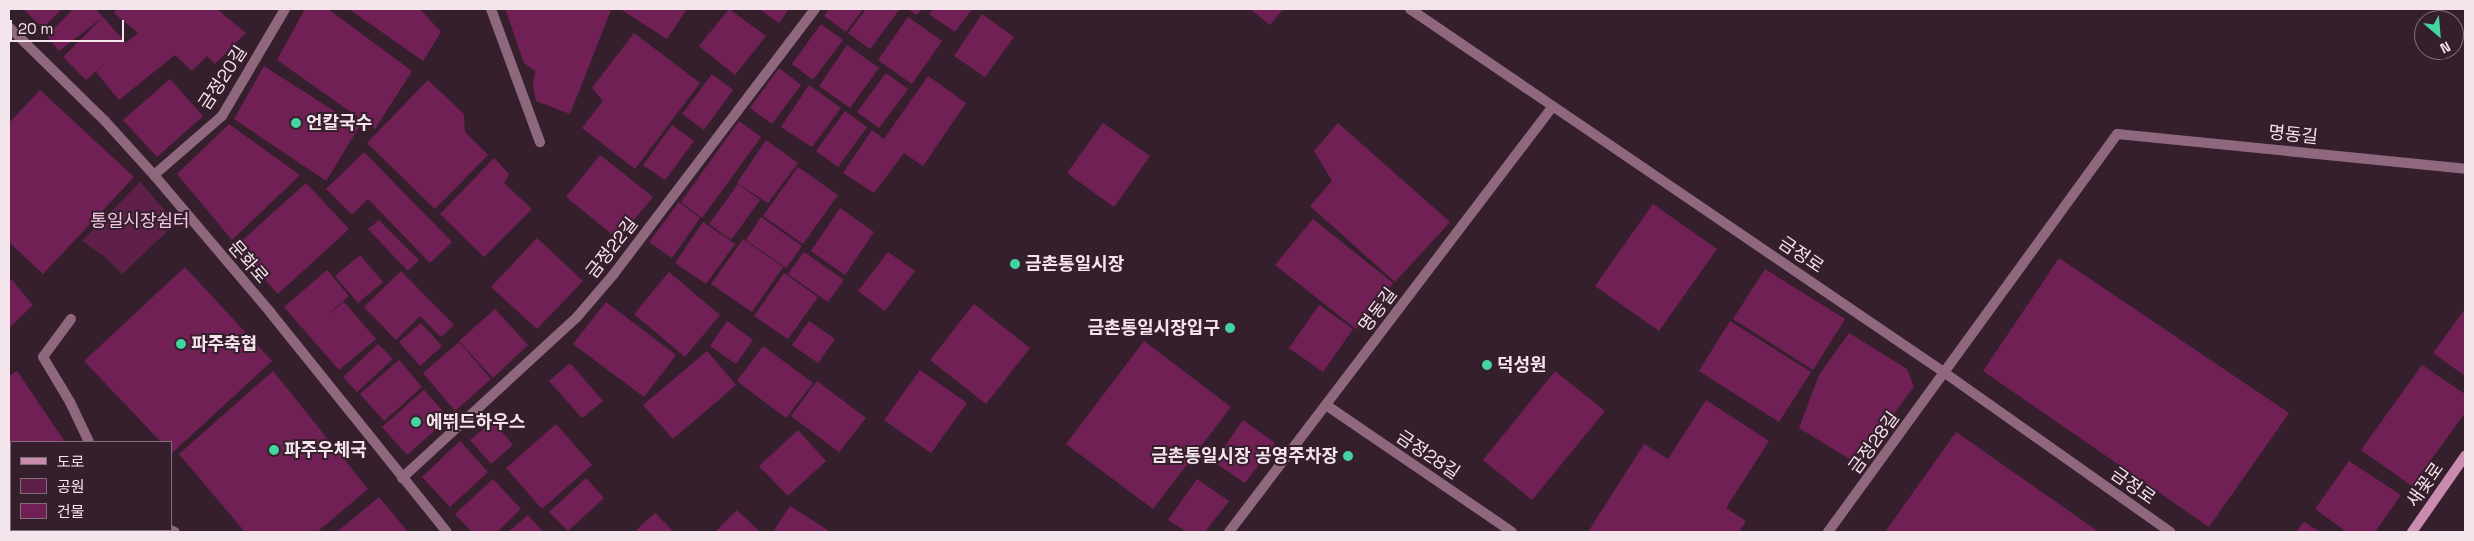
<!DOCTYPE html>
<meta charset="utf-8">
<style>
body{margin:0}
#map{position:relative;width:2474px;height:541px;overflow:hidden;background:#361f2d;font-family:"Space Grotesk","Noto Sans KR",sans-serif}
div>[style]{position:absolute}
.green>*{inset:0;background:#5e2048}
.building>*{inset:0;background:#712055}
.minor>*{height:10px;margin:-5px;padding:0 5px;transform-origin:5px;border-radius:5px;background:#8f687d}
.secondary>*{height:10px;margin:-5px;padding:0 5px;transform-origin:5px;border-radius:5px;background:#c98caf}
.dots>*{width:14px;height:14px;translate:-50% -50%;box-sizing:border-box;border:2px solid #361f2d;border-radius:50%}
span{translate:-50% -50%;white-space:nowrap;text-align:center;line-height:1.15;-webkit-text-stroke:4px #361f2d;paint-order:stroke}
.street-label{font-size:18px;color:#f4e4ec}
.poi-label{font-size:18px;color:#f4e4ec;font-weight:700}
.left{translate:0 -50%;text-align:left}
.right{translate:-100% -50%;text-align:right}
.park-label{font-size:18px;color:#f4c5df}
.frame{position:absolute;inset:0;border:10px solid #f4e4ec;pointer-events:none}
.legend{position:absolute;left:10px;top:441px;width:162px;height:90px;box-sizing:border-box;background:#361f2d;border:1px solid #826e79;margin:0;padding:6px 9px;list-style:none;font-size:15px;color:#f4e4ec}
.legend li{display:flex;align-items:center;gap:10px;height:25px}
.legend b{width:25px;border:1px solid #826e79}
.north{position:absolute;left:2414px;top:10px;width:50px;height:50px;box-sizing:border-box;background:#361f2d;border:1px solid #826e79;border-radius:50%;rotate:153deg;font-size:14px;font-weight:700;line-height:20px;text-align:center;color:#f4e4ec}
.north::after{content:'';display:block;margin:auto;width:18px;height:22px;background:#44d4a0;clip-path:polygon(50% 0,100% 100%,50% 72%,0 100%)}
.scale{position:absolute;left:10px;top:20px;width:114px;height:22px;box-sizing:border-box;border:2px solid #f4e4ec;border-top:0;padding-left:6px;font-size:15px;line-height:18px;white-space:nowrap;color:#f4e4ec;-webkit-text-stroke:4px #361f2d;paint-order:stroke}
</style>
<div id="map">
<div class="green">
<i style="clip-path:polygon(140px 182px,176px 223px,122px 274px,104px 256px,82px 241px)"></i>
</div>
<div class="building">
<i style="clip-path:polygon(23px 9px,62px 9px,43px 28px)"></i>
<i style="clip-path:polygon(73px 9px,95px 9px,103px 17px,126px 43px,138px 33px,114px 13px,117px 9px,217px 9px,246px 33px,215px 64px,207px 56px,192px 71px,175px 55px,119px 100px,96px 72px,107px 61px,86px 80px,63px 57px,103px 17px,59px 51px,47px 36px)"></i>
<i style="clip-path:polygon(305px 9px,328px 9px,412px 71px,375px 129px,277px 60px)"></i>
<i style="clip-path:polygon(349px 9px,420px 9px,441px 32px,423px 61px)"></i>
<i style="clip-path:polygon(505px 9px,611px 10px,570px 114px,536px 101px,533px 86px,535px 71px,524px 63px)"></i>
<i style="clip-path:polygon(620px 9px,687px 9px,667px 39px)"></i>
<i style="clip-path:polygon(729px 9px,766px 36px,735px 75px,699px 46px)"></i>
<i style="clip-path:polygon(759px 9px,789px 9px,779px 23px)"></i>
<i style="clip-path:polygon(829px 9px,863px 9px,846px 32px,824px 16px)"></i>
<i style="clip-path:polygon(866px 9px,899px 10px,870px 49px,848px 33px)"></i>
<i style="clip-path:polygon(908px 9px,922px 9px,917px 15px)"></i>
<i style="clip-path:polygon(933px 9px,972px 9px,955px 32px,929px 14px)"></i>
<i style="clip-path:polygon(1250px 9px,1283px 9px,1270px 25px)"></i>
<i style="clip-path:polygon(982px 14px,1014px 37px,985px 77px,954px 56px)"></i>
<i style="clip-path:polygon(908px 17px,942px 41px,912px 84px,878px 60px)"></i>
<i style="clip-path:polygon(821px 24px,843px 40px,813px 80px,792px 64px)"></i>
<i style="clip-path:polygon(634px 33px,700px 83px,635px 169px,582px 128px,603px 101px,592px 88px)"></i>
<i style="clip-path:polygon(847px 45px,879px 68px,850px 108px,819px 86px)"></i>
<i style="clip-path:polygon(264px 66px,359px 127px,326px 181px,234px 119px)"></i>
<i style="clip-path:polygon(779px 68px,801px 85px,772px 124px,750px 108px)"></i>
<i style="clip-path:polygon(886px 73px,908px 89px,879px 128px,857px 112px)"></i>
<i style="clip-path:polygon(712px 74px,733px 90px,704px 130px,682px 114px)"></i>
<i style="clip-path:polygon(928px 76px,966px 103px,923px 166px,904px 153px,874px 193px,843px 173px,872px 130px,884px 139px)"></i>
<i style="clip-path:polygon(170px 79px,203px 116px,157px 157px,123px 120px)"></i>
<i style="clip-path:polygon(428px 80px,464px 114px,465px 132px,488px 155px,435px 209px,367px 143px)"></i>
<i style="clip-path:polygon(809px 85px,841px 108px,812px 147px,781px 127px)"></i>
<i style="clip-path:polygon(40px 90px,134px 177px,43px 274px,9px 242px,9px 123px)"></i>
<i style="clip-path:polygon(845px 111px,867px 127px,838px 167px,816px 151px)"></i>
<i style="clip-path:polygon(739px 121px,761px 137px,702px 218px,681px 202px)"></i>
<i style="clip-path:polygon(1103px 123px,1150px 156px,1114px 207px,1067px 173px)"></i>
<i style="clip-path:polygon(1338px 123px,1450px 222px,1395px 282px,1310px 206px,1332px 181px,1314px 151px)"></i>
<i style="clip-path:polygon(229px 124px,300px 175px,232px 240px,177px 174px)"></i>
<i style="clip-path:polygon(672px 125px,694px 141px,665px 180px,643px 165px)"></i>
<i style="clip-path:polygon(766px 140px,798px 163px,768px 203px,737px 183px)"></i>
<i style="clip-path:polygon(364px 152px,452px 242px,430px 263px,368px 199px,352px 215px,326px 189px)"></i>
<i style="clip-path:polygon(600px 155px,653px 197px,618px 239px,566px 197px)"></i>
<i style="clip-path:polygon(494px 158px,509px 174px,504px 183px,532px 209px,484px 257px,440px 214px)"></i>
<i style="clip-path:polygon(798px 167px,838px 195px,803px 244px,763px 216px)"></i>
<i style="clip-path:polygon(306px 183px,349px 229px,278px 294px,235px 247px)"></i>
<i style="clip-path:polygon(738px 184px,760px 200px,731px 240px,709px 224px)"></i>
<i style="clip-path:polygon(679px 202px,700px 218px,672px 258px,649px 242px)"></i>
<i style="clip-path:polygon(1653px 204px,1717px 249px,1659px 331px,1595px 286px)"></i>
<i style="clip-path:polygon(840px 208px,874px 232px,845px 275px,811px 251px)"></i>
<i style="clip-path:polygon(761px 217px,802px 246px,786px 268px,746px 240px)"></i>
<i style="clip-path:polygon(1313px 219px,1393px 283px,1356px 329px,1275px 265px)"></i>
<i style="clip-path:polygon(379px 220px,419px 260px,408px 271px,368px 229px)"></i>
<i style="clip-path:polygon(703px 222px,735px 244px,706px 284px,675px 263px)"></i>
<i style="clip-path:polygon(537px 238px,583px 281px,537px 329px,491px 287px)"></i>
<i style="clip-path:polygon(743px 239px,783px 267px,752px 312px,711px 284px)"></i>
<i style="clip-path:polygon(804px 252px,844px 280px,828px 302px,788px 274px)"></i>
<i style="clip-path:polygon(888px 252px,915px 271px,885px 311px,858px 291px)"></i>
<i style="clip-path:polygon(360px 255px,383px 282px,358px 303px,335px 276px)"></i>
<i style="clip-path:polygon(2059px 258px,2289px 413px,2209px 527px,1983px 371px)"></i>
<i style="clip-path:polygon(185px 267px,272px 361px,171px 454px,171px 442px,161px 442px,84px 361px)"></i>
<i style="clip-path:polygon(1765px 269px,1845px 319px,1813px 370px,1733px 319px)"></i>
<i style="clip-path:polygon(327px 270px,349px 296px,325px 317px,344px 302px,376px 339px,339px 370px,284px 307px)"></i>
<i style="clip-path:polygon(401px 271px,454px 325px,441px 337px,420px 316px,396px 340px,364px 307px)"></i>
<i style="clip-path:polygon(669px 272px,720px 315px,685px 357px,634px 314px)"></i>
<i style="clip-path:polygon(784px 273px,818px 297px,788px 339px,754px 316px)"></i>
<i style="clip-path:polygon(11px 279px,33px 305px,9px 328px,9px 281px)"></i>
<i style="clip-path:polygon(606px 302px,676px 355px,644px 397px,573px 344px)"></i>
<i style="clip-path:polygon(974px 304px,1030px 348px,986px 404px,930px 360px)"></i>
<i style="clip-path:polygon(1319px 305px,1353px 329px,1323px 372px,1289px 348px)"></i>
<i style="clip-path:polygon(495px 309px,528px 345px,493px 378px,459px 341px)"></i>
<i style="clip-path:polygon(2465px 309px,2465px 376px,2433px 353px)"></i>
<i style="clip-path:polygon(727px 321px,753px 340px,736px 364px,710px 346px)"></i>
<i style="clip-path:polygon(809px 321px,835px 339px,818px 363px,792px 345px)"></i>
<i style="clip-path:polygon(1730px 321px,1811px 372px,1779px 422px,1699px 371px)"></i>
<i style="clip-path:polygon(421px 323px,442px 346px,420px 366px,399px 342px)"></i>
<i style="clip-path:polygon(1849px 333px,1907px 369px,1914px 387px,1856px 463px,1799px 428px,1819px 375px)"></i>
<i style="clip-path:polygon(1144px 341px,1231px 407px,1153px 509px,1066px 444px)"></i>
<i style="clip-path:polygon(459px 342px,491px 379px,455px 411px,423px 373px)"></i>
<i style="clip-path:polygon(378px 344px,393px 359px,357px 392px,343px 377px)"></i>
<i style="clip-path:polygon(763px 346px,813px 383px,786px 418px,737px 381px)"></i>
<i style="clip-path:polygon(707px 351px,736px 385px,673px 439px,643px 405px)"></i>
<i style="clip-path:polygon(399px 360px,422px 387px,384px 421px,360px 394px)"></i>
<i style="clip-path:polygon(570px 363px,603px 401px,582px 418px,549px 381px)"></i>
<i style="clip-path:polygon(2422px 365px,2465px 394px,2465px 413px,2412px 486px,2361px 450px)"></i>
<i style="clip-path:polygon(920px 370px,967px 403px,931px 453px,884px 420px)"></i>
<i style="clip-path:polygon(17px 371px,65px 442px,11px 442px,11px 475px,9px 473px,9px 376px)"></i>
<i style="clip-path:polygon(273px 371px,368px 489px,317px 532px,245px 532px,179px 454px)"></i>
<i style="clip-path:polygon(1555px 371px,1605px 411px,1532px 500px,1483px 460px)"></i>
<i style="clip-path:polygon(817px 381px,866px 418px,839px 452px,791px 416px)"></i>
<i style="clip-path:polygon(424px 390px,449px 418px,407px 455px,382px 427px)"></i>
<i style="clip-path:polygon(1706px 400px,1769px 441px,1726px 508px,1746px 521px,1739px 532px,1588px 532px,1644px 444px,1668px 459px)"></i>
<i style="clip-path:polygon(1243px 420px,1275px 443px,1245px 483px,1214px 462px)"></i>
<i style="clip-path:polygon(493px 421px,513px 445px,491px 464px,470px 440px)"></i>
<i style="clip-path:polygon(556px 424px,592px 465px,542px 509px,506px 468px)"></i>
<i style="clip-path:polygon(798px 430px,826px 461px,788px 496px,759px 466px)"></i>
<i style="clip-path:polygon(1956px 432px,2099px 532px,1885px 532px)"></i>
<i style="clip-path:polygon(460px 441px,488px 472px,450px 507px,422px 477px)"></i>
<i style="clip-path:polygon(2349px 461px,2401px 495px,2375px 532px,2347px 532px,2315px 509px)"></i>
<i style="clip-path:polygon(586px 478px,604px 498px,568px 531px,549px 512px)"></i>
<i style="clip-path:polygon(493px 479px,521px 509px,497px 532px,472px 532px,455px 514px)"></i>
<i style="clip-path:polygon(1197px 479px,1229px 501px,1205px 532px,1187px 532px,1168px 520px)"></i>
<i style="clip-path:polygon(379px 497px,408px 532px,337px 532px)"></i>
<i style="clip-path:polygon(9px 504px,11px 506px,11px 519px,9px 523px)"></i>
<i style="clip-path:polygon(790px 506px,831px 532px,773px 532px)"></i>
<i style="clip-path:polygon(737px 510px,760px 532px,715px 532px)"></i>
<i style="clip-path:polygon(655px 513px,674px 532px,634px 532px)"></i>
<i style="clip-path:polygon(528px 515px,543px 532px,508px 532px)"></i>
<i style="clip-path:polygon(2304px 522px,2320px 532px,2296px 532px)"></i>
<i style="clip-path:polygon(63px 530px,106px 530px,110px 532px,61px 532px)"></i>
</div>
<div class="minor">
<i style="left:491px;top:9px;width:142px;rotate:69.8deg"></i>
<i style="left:1410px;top:9px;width:647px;rotate:34.23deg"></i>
<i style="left:1945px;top:373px;width:276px;rotate:35.2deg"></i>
<i style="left:9px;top:27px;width:134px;rotate:44.4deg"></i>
<i style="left:105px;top:121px;width:73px;rotate:47.8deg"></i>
<i style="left:154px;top:175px;width:180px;rotate:49.7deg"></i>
<i style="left:270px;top:312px;width:282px;rotate:51.2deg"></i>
<i style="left:154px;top:175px;width:90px;rotate:-40.9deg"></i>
<i style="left:222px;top:116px;width:124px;rotate:-59.5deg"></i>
<i style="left:71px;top:319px;width:47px;rotate:126.4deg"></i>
<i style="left:43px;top:357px;width:52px;rotate:59deg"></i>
<i style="left:70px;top:402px;width:44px;rotate:64.6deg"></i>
<i style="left:1326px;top:405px;width:225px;rotate:34.3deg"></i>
<i style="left:402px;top:478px;width:238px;rotate:-42.6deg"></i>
<i style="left:577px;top:317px;width:55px;rotate:-49.4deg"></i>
<i style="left:613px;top:275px;width:334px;rotate:-52.8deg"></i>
<i style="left:170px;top:530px;width:5px;rotate:22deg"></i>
<i style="left:21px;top:532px;width:3px;rotate:-45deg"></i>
<i style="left:1229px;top:532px;width:535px;rotate:-52.74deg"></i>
<i style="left:1828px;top:532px;width:492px;rotate:-54deg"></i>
<i style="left:2117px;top:134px;width:350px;rotate:5.7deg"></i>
</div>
<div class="secondary">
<i style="left:2412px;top:532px;width:93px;rotate:-55.1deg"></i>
</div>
<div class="dots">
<i style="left:296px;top:123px;background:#44d4a0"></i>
<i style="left:1015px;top:264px;background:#44d4a0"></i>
<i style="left:1230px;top:328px;background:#44d4a0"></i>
<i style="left:181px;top:344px;background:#44d4a0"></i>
<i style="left:1487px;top:365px;background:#44d4a0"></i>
<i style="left:416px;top:422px;background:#44d4a0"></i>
<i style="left:274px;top:450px;background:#44d4a0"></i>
<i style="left:1348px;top:456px;background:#44d4a0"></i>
</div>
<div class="street-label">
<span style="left:223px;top:78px;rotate:-57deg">금정20길</span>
<span style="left:2293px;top:135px;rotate:6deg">명동길</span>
<span style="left:612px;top:248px;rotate:-52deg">금정22길</span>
<span style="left:1801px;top:255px;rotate:34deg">금정로</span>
<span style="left:248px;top:262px;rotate:49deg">문화로</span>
<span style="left:1378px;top:310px;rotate:-53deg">명동길</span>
<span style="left:1874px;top:443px;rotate:-54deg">금정28길</span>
<span style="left:1428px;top:455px;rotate:34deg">금정28길</span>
<span style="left:2425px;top:485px;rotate:-55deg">새꽃로</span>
<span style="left:2133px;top:486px;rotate:35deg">금정로</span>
</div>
<div class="poi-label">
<span class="left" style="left:306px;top:123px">언칼국수</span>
<span class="left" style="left:1025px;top:264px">금촌통일시장</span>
<span class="right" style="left:1220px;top:328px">금촌통일시장입구</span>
<span class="left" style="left:191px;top:344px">파주축협</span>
<span class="left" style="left:1497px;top:365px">덕성원</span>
<span class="left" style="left:426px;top:422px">에뛰드하우스</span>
<span class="left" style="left:284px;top:450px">파주우체국</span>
<span class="right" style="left:1338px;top:456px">금촌통일시장 공영주차장</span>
</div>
<div class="park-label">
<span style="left:140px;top:221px">통일시장쉼터</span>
</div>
<div class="frame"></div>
<ul class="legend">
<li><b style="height:6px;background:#c98caf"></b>도로</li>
<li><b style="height:14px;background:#5e2048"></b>공원</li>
<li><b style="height:14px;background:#712055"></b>건물</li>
</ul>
<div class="north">N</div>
<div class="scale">20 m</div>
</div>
